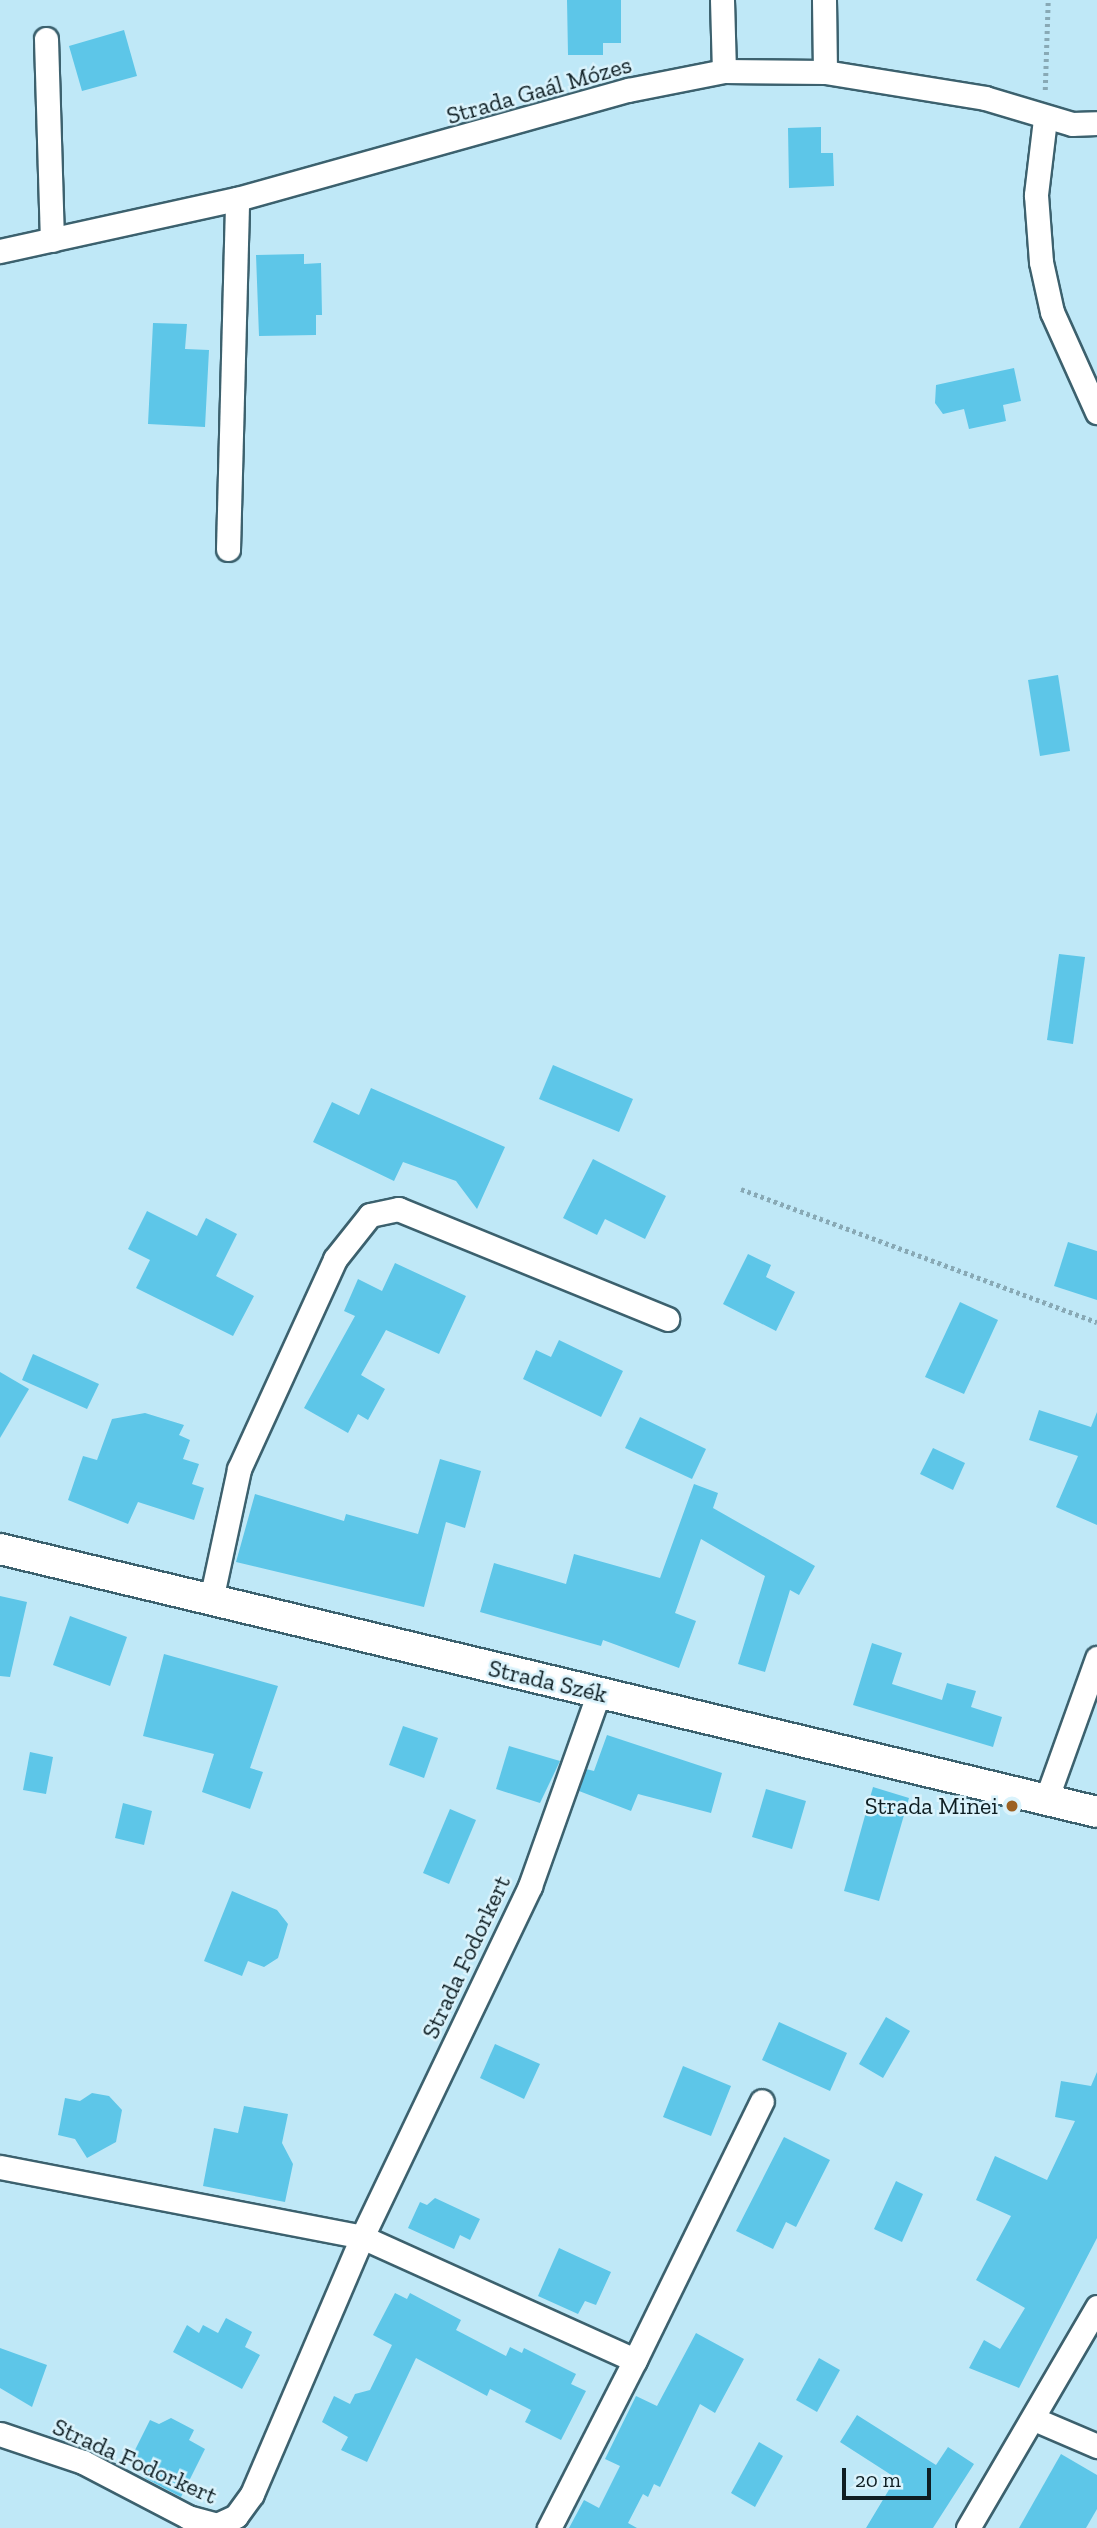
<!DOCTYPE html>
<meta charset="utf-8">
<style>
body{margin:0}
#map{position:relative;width:1097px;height:2528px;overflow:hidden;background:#bfe8f7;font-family:"Zilla Slab",serif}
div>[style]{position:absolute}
.building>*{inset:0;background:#5dc6e8}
.path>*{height:4.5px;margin-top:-2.25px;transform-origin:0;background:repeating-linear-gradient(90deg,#88a9b5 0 3.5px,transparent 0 7px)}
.roads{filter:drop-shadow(2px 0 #3c616e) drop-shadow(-2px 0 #3c616e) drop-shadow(0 2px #3c616e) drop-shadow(0 -2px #3c616e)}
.minor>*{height:23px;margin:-11.5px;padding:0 11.5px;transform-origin:11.5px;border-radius:11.5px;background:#fff}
.tertiary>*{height:30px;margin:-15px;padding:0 15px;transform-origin:15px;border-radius:15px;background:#fff}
.dots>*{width:19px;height:19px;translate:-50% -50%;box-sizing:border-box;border:4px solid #daf3fc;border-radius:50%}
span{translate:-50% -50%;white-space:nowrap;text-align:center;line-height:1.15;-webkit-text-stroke:5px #daf3fc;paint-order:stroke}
.street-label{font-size:24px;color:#0e1e23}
.poi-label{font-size:24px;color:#0e1e23}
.right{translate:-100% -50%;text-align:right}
.scale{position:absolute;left:842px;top:2468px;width:89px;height:32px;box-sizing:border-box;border:4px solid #0e1e23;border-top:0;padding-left:9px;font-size:21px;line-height:24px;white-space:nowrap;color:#0e1e23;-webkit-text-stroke:5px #daf3fc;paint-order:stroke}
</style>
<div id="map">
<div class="building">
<i style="clip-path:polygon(567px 0,621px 0,621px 43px,603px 43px,603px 55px,568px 55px)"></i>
<i style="clip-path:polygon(124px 30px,137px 76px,82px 91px,69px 46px)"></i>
<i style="clip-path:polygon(821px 127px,821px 153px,833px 153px,834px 186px,789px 188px,788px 128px)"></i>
<i style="clip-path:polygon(304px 254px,304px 264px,321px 263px,322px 315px,316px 315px,316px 335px,259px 336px,256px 255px)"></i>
<i style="clip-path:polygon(153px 323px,187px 324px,185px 349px,209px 350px,205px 427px,148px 424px)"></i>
<i style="clip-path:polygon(1014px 368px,1021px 401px,1003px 405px,1006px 421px,969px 429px,964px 409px,943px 414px,935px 403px,936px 385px)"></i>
<i style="clip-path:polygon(1058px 675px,1070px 751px,1040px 756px,1028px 680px)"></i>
<i style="clip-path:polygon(1059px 954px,1085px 957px,1073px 1044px,1047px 1040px)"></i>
<i style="clip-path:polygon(553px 1065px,633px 1099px,619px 1132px,539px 1099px)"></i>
<i style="clip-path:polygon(371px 1088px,505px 1147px,477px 1209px,456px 1181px,403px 1162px,394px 1181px,313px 1142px,332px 1102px,359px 1115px)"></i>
<i style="clip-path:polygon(593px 1159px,666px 1196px,645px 1239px,605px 1219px,597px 1235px,563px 1218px)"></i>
<i style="clip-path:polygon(147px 1211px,197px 1236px,206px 1218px,237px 1234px,216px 1276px,254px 1296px,233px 1336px,136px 1288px,150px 1260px,128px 1249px)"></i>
<i style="clip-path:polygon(1068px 1242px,1097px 1251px,1097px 1300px,1054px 1286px)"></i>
<i style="clip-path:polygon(748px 1254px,771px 1265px,766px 1277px,795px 1292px,776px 1331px,723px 1304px)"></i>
<i style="clip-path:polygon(395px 1263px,466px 1296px,439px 1354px,386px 1330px,361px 1375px,385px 1389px,368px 1420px,358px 1414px,348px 1433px,304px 1408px,355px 1316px,344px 1311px,358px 1279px,382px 1291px)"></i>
<i style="clip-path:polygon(960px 1302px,998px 1320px,964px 1394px,925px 1377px)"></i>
<i style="clip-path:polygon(559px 1340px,623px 1371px,601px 1417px,523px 1379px,536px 1350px,551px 1357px)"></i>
<i style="clip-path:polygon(33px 1354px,99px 1384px,87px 1409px,22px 1380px)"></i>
<i style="clip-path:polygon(0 1372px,29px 1389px,0 1438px)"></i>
<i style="clip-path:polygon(1039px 1410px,1091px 1427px,1097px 1412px,1097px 1525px,1056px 1507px,1078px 1456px,1029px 1440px)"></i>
<i style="clip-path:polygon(145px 1413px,184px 1425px,179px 1435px,190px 1440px,183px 1459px,199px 1464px,192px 1484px,204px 1488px,194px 1520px,138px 1502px,128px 1524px,68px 1500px,83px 1456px,97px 1460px,112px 1419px)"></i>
<i style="clip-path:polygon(640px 1417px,706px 1449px,692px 1479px,625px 1448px)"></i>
<i style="clip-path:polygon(933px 1448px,965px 1463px,953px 1490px,920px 1474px)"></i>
<i style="clip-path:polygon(440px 1459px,481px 1471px,465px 1528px,446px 1522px,424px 1607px,236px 1562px,255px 1494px,344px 1521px,346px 1514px,418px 1534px)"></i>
<i style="clip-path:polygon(694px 1484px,718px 1493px,713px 1508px,815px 1566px,799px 1595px,790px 1590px,765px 1672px,738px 1664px,765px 1576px,701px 1539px,675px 1613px,696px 1621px,679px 1668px,603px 1640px,601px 1646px,480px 1612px,494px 1563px,566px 1584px,574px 1554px,660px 1578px)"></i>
<i style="clip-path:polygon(0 1596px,27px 1602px,10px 1677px,0 1676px)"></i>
<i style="clip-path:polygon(70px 1616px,127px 1637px,110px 1686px,53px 1665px)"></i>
<i style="clip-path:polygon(872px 1643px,902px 1653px,892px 1684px,942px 1700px,947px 1683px,976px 1691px,971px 1707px,1002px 1717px,993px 1747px,853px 1705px)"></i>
<i style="clip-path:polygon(164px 1654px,278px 1686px,250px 1768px,263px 1772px,250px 1809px,202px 1792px,214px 1754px,143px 1736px)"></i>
<i style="clip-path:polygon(403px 1726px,438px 1738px,424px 1778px,389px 1765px)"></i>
<i style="clip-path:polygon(607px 1735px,722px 1773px,711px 1813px,638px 1794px,631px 1811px,579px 1791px,586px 1769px,594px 1771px)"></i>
<i style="clip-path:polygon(509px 1746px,560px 1761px,540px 1803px,496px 1789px)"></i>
<i style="clip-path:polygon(30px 1752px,53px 1757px,46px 1794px,23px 1790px)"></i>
<i style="clip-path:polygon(873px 1787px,909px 1798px,879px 1901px,844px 1891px)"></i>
<i style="clip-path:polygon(766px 1789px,806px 1801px,792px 1849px,752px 1837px)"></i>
<i style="clip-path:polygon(123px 1803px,152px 1811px,144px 1845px,115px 1838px)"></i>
<i style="clip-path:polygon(450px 1809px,476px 1820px,449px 1884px,423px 1873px)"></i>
<i style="clip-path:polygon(232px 1891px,277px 1910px,288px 1924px,278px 1958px,264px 1967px,248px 1961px,242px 1976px,204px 1961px)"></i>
<i style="clip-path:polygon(886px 2017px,910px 2031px,883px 2078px,859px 2064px)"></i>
<i style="clip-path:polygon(779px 2022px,847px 2053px,830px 2091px,762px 2060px)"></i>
<i style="clip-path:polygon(495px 2044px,540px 2064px,524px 2099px,480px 2078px)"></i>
<i style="clip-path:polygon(683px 2066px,731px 2086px,711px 2136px,663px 2117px)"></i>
<i style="clip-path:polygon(1097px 2072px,1097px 2238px,1019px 2388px,969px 2368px,984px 2340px,1000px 2349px,1025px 2308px,976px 2280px,1011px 2216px,976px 2200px,995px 2156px,1047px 2180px,1075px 2121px,1055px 2117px,1061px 2081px,1091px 2086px)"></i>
<i style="clip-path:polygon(92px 2093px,109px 2096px,122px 2110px,116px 2142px,87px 2158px,75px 2139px,58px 2135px,65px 2098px,80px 2101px)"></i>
<i style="clip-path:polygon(244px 2106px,288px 2114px,282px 2143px,293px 2164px,285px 2202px,203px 2186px,214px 2128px,238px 2133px)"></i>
<i style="clip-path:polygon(784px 2137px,830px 2160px,796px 2227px,786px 2222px,773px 2249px,736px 2231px)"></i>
<i style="clip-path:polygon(896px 2181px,923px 2194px,902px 2242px,874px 2229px)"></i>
<i style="clip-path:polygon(435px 2198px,480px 2219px,470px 2240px,460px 2235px,454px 2249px,408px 2228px,420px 2202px,427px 2205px)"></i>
<i style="clip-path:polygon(559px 2248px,611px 2272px,596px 2305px,585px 2301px,578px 2314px,538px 2296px)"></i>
<i style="clip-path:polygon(395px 2293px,407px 2299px,410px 2293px,461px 2320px,456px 2330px,506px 2356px,510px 2347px,522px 2353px,524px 2348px,576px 2374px,571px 2384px,586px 2391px,561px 2440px,525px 2422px,531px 2410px,490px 2389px,487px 2396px,416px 2358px,367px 2462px,341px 2450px,348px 2437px,322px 2422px,334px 2396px,350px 2404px,355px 2394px,370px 2390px,392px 2345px,373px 2335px)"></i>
<i style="clip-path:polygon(226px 2318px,252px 2332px,245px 2347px,260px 2355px,242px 2389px,173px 2352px,187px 2325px,199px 2333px,203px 2325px,218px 2333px)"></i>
<i style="clip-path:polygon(696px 2333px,744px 2359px,715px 2413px,700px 2404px,660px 2487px,654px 2484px,648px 2497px,643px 2494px,628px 2523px,637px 2528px,569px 2528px,584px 2500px,599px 2508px,620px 2466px,605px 2459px,636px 2396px,657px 2406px)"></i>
<i style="clip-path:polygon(0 2348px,47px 2365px,32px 2407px,0 2388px)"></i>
<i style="clip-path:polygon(819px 2358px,840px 2370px,817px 2412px,796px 2400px)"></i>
<i style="clip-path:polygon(857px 2415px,936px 2465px,948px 2447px,974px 2464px,933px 2528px,866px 2528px,896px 2478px,840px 2442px)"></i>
<i style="clip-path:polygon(171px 2418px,194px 2430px,189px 2440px,205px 2449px,181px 2497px,145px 2478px,151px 2465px,132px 2456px,150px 2420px,159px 2424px)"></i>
<i style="clip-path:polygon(759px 2442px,783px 2456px,755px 2507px,731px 2493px)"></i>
<i style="clip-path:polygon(1061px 2454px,1097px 2475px,1097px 2509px,1086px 2528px,1019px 2528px)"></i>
</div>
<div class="path">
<i style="left:1045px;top:90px;width:90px;rotate:-88.1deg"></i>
<i style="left:741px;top:1189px;width:380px;rotate:20.5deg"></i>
</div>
<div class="roads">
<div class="minor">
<i style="left:722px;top:0;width:71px;rotate:88.4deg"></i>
<i style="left:824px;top:0;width:72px;rotate:89.2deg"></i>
<i style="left:46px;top:39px;width:201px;rotate:88.3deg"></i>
<i style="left:1045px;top:119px;width:77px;rotate:96.8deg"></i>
<i style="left:1036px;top:195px;width:67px;rotate:85.7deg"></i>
<i style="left:1041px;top:262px;width:51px;rotate:77.6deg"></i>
<i style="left:1052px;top:312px;width:110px;rotate:65.8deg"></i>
<i style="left:0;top:251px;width:243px;rotate:-12.4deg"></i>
<i style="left:237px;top:199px;width:406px;rotate:-15.6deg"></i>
<i style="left:628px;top:90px;width:98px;rotate:-11.2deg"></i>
<i style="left:724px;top:71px;width:101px;rotate:0.6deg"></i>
<i style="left:825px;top:72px;width:162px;rotate:9.2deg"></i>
<i style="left:985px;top:98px;width:91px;rotate:16.6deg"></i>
<i style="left:1072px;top:124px;width:25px;rotate:-2deg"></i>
<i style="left:228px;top:549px;width:350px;rotate:-88.5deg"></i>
<i style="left:211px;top:1600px;width:134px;rotate:-77.9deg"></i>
<i style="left:239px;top:1469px;width:231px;rotate:-65.4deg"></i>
<i style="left:335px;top:1259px;width:56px;rotate:-51.5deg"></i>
<i style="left:370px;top:1215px;width:29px;rotate:-12deg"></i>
<i style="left:398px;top:1209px;width:291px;rotate:22.2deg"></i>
<i style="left:1046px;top:1800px;width:151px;rotate:-70.2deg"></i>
<i style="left:0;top:2167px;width:369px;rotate:10.9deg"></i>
<i style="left:362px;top:2237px;width:299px;rotate:24.3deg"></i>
<i style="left:635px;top:2360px;width:189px;rotate:117.1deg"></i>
<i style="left:635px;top:2360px;width:288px;rotate:-63.9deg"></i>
<i style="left:1034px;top:2419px;width:69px;rotate:23.2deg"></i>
<i style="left:0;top:2434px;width:88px;rotate:18.6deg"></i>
<i style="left:83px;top:2462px;width:119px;rotate:27.6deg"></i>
<i style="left:188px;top:2517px;width:30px;rotate:15deg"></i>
<i style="left:217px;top:2525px;width:21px;rotate:-25deg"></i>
<i style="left:236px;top:2516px;width:27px;rotate:-54deg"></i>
<i style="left:252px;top:2494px;width:280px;rotate:-66.8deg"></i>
<i style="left:362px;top:2237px;width:389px;rotate:-64.4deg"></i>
<i style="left:530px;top:1886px;width:206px;rotate:-70.4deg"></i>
<i style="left:968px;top:2528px;width:256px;rotate:-59.7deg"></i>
</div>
<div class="tertiary">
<i style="left:0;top:1549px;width:1128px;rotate:13.48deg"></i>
</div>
</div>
<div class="dots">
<i style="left:1012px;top:1806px;background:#9c6122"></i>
</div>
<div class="street-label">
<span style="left:539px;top:90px;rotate:-16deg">Strada Gaál Mózes</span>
<span style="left:548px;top:1681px;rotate:13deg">Strada Szék</span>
<span style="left:466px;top:1957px;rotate:-65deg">Strada Fodorkert</span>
<span style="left:135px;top:2461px;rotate:24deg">Strada Fodorkert</span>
</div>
<div class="poi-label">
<span class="right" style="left:998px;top:1806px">Strada Minei</span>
</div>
<div class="scale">20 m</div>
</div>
